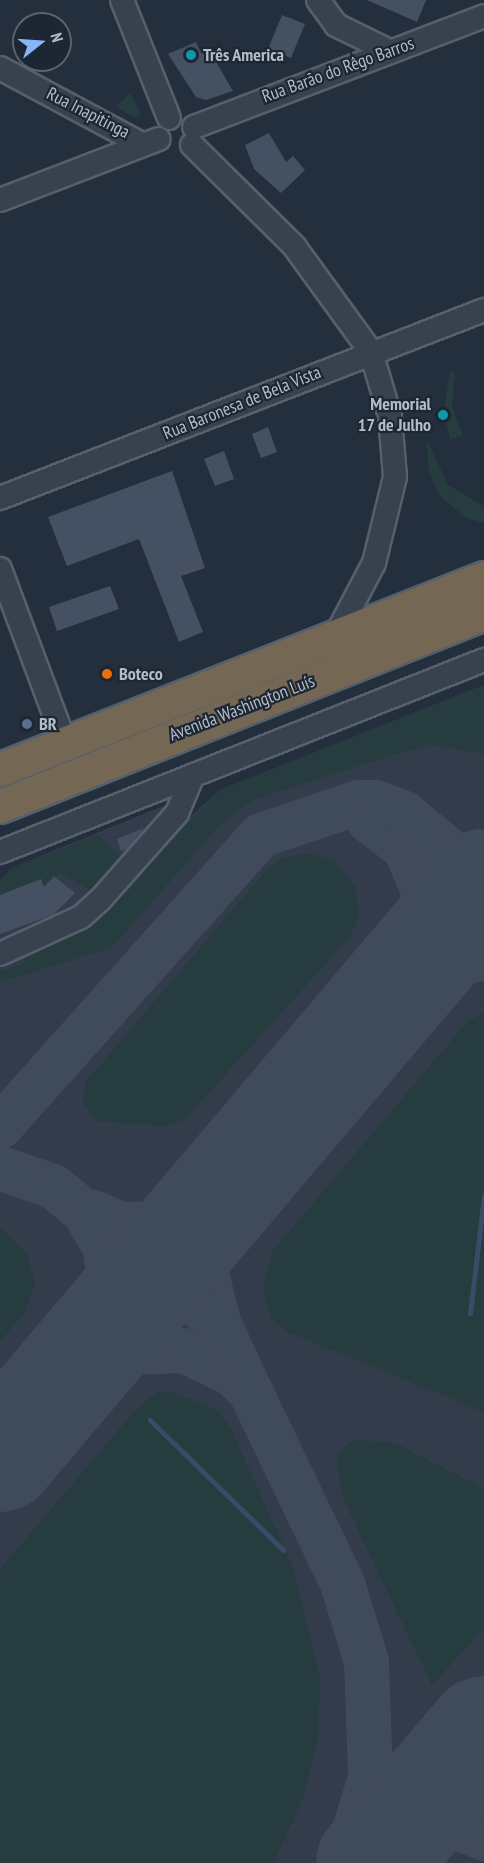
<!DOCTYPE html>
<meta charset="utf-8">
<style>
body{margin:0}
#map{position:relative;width:484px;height:1863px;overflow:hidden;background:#242f3e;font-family:"PT Sans Narrow",sans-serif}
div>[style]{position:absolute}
.airport>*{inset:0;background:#323c4b}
.green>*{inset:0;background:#263c3f}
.stream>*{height:5px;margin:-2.5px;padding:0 2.5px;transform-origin:2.5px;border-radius:2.5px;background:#394c67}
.taxiway>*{height:45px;margin:-22.5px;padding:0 22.5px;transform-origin:22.5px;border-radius:22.5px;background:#3f4a5a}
.runway>*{height:112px;margin:-56px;padding:0 56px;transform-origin:56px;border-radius:56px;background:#3f4a5a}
.building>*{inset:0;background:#455162}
.roads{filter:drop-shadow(2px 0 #565f6c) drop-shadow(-2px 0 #565f6c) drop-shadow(0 2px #565f6c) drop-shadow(0 -2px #565f6c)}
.minor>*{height:22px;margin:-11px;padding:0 11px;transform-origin:11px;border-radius:11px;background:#38414e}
.highway>*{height:33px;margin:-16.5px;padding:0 16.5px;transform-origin:16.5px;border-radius:16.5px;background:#746855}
.dots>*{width:16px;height:16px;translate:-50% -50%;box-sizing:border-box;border:3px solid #1d2633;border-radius:50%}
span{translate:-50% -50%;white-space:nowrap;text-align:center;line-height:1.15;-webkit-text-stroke:4.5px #1d2633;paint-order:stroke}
.poi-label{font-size:18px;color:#b4bcc9;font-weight:700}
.left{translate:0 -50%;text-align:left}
.right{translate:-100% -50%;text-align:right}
.street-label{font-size:18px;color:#b4bcc9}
.north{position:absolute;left:12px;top:12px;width:60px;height:60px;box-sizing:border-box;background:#1d2633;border:2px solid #59626f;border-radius:50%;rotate:73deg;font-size:16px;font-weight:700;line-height:24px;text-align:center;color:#b4bcc9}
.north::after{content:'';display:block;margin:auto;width:21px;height:27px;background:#8ab4f8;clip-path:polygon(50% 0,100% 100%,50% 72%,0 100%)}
</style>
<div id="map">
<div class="airport">
<i style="clip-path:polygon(484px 685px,484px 1863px,0 1863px,0 881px,11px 868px,168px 804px,186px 820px,220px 790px)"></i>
</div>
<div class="green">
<i style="clip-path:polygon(130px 93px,141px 114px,137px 119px,116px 107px)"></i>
<i style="clip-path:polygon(450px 370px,455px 374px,452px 407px,463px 435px,450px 440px,444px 412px)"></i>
<i style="clip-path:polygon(427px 440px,448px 485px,484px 506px,484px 523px,466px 518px,440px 496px,429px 472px)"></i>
<i style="clip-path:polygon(484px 685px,484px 754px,429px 744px,254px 799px,220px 825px,111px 948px,0 982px,0 972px,23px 963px,27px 950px,91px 927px,220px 790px)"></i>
<i style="clip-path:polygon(99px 835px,123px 861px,94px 893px,61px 873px,44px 887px,41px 879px,0 895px,0 881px,11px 868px)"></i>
<i style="clip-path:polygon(312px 853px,337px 863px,356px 888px,358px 918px,349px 938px,185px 1119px,165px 1126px,97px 1121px,83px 1103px,85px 1083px,268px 868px,282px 858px)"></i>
<i style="clip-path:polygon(484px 1013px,484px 1412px,288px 1332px,271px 1318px,263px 1291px,272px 1252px,468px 1021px)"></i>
<i style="clip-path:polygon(0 1227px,27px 1254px,35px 1284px,24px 1313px,0 1341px)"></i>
<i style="clip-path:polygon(169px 1391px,217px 1410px,231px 1429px,294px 1570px,320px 1680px,318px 1736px,303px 1797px,274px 1863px,0 1863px,0 1569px,134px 1412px,156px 1393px)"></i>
<i style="clip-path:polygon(354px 1439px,397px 1444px,484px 1489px,484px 1628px,432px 1685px,343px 1498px,337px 1461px,339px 1451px)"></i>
</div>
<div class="stream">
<i style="left:470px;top:1313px;width:119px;rotate:-83.2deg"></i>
<i style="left:150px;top:1420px;width:186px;rotate:44.3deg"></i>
</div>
<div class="taxiway">
<i style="left:368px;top:820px;width:46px;rotate:37.1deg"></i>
<i style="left:405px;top:848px;width:47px;rotate:67.3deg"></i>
<i style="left:423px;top:891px;width:32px;rotate:86deg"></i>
<i style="left:425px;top:923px;width:52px;rotate:104.6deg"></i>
<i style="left:386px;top:1004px;width:63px;rotate:-36deg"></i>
<i style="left:437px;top:967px;width:48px;rotate:-12deg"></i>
<i style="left:0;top:1126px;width:390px;rotate:-48.2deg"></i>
<i style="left:260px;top:835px;width:103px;rotate:-18.6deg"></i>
<i style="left:358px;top:802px;width:18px"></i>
<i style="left:376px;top:802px;width:30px;rotate:21deg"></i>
<i style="left:404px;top:813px;width:104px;rotate:39.5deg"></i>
<i style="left:0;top:1168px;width:56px;rotate:18.8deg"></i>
<i style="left:53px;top:1186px;width:214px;rotate:39.5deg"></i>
<i style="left:93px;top:1212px;width:30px;rotate:23deg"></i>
<i style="left:121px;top:1224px;width:39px;rotate:-1deg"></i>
<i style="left:160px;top:1223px;width:71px;rotate:-25.1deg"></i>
<i style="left:85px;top:1356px;width:65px;rotate:-67.4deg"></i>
<i style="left:110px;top:1296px;width:48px;rotate:-95.9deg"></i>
<i style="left:105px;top:1248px;width:38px;rotate:-120deg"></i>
<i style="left:68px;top:1376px;width:66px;rotate:-21.2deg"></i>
<i style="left:130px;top:1352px;width:53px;rotate:-2.2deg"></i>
<i style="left:183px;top:1350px;width:55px;rotate:25.6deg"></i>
<i style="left:233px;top:1374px;width:24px;rotate:45deg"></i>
<i style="left:250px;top:1391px;width:76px;rotate:-114.9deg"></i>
<i style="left:218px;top:1322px;width:50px;rotate:-103.8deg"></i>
<i style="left:206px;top:1273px;width:58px;rotate:-80deg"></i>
<i style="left:216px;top:1216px;width:49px;rotate:-59.2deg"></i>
<i style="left:250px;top:1391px;width:213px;rotate:64.4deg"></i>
<i style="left:342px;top:1583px;width:82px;rotate:72.9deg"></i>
<i style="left:366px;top:1661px;width:116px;rotate:88deg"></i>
<i style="left:370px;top:1777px;width:90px;rotate:106.8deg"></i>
<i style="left:383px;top:1850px;width:54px;rotate:-24.2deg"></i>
<i style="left:432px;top:1828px;width:22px;rotate:-5deg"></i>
<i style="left:454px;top:1826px;width:32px;rotate:22deg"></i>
</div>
<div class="runway">
<i style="left:0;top:1456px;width:749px;rotate:-49.71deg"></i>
<i style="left:372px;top:1863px;width:172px;rotate:-49.5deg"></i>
</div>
<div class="building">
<i style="clip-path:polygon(367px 0,426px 0,417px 22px)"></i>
<i style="clip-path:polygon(282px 15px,305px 24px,291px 58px,268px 49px)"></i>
<i style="clip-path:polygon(196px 42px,200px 51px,208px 48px,233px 91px,206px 100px,196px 97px,168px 54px)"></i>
<i style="clip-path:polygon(269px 133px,286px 162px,293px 156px,305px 170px,281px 193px,254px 169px,245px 145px)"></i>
<i style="clip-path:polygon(268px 427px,277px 452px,261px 458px,252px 434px)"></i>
<i style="clip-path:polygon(224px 451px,234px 479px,215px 486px,204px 459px)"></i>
<i style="clip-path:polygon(172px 471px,205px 568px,181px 576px,203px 632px,179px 642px,139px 539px,67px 566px,48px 517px)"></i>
<i style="clip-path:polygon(110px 586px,119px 609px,57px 631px,49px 607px)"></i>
<i style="clip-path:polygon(144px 828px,127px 849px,121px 851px,117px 839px)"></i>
<i style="clip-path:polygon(54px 876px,75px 893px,53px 915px,0 934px,0 895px,41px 879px,44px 887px)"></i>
</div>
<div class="roads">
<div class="minor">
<i style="left:122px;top:0;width:127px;rotate:68.3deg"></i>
<i style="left:318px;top:0;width:31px;rotate:54deg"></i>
<i style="left:336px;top:25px;width:59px;rotate:26.1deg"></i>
<i style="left:0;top:68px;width:161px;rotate:28.2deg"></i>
<i style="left:194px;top:127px;width:311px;rotate:-20.9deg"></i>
<i style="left:192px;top:145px;width:144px;rotate:44.7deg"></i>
<i style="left:294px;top:246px;width:131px;rotate:54deg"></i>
<i style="left:371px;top:352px;width:67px;rotate:73.5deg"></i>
<i style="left:390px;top:416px;width:61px;rotate:85.3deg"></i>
<i style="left:395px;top:477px;width:89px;rotate:103.7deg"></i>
<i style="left:374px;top:563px;width:84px;rotate:117.8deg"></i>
<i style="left:0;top:200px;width:170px;rotate:-21deg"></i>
<i style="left:0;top:498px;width:519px;rotate:-21.23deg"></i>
<i style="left:0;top:569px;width:186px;rotate:69.5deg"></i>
<i style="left:0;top:852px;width:521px;rotate:-21.64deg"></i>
<i style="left:0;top:954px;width:89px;rotate:-24.6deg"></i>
<i style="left:81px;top:917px;width:25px;rotate:-42deg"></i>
<i style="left:100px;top:900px;width:116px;rotate:-48.5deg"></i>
<i style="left:177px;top:813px;width:41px;rotate:-67.2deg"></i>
</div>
<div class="highway">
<i style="left:0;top:769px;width:520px;rotate:-21.54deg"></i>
<i style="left:0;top:806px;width:521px;rotate:-21.74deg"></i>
</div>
</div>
<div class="dots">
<i style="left:191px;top:55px;background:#0f9aa8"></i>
<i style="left:443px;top:415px;background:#0f9aa8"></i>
<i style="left:107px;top:674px;background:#e8710a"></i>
<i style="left:27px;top:724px;background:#5c6f8a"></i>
</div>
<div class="poi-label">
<span class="left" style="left:203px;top:55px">Três America</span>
<span class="right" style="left:431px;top:415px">Memorial<br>17 de Julho</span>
<span class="left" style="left:119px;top:674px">Boteco</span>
<span class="left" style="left:39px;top:724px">BR</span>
</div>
<div class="street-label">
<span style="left:338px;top:70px;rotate:-20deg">Rua Barão do Rêgo Barros</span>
<span style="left:88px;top:113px;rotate:27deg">Rua Inapitinga</span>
<span style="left:242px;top:403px;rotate:-22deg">Rua Baronesa de Bela Vista</span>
<span style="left:242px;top:708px;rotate:-21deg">Avenida Washington Luís</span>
</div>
<div class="north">N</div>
</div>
